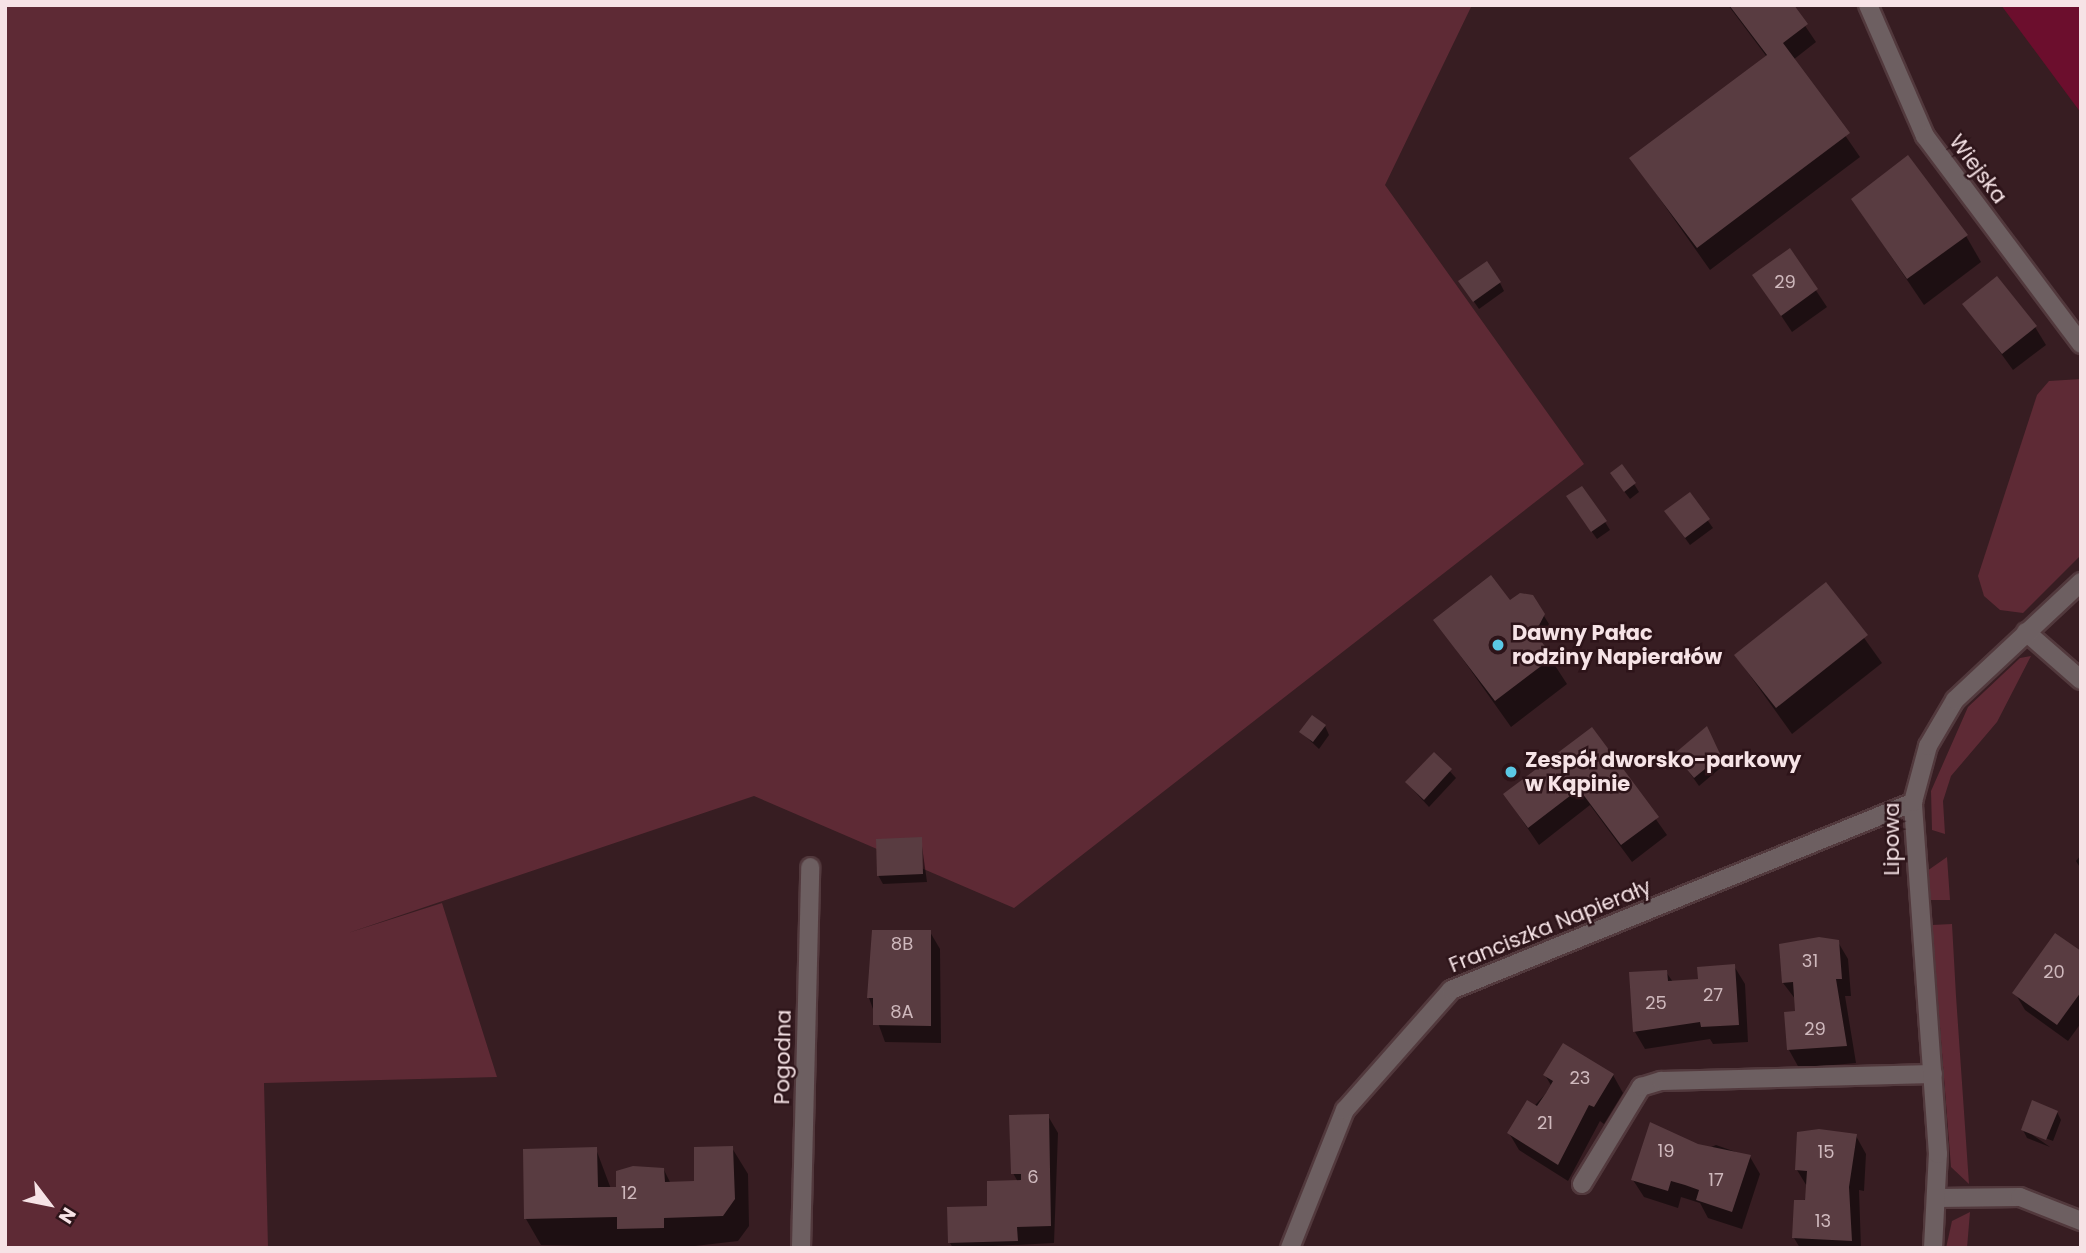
<!DOCTYPE html>
<meta charset="utf-8">
<style>
body{margin:0}
#map{position:relative;width:2086px;height:1253px;overflow:hidden;background:#371d22;font-family:Poppins,sans-serif}
div>[style]{position:absolute}
.green>*{inset:0;background:#5e2a35}
.water>*{inset:0;background:#6c0e2d}
.shadow>*{inset:0;background:#0007}
.building>*{inset:0;background:#593c41}
.roads{filter:drop-shadow(2px 0 #52393d) drop-shadow(-2px 0 #52393d) drop-shadow(0 2px #52393d) drop-shadow(0 -2px #52393d)}
.street>*{height:18px;margin:-9px;padding:0 9px;transform-origin:9px;border-radius:9px;background:#6d5f61}
.dots>*{width:19px;height:19px;translate:-50% -50%;box-sizing:border-box;border:4px solid #2d1419;border-radius:50%}
span{translate:-50% -50%;white-space:nowrap;text-align:center;line-height:1.15;-webkit-text-stroke:5px #2d1419;paint-order:stroke}
.number-label{font-size:18px;color:#cfb9bd}
.number-label span{-webkit-text-stroke-width:0}
.street-label{font-size:21px;color:#f6e3e6}
.poi-label{font-size:21px;color:#f6e3e6;font-weight:700}
.left{translate:0 -50%;text-align:left}
.frame{position:absolute;inset:0;border:7px solid #f6e3e6;pointer-events:none}
.north{position:absolute;left:14px;top:1169px;width:70px;height:70px;-webkit-text-stroke:5px #2d1419;paint-order:stroke;rotate:122deg;font-size:19px;font-weight:700;line-height:28px;text-align:center;color:#f6e3e6}
.north::after{content:'';display:block;margin:auto;width:24px;height:32px;background:#f6e3e6;clip-path:polygon(50% 0,100% 100%,50% 72%,0 100%)}
</style>
<div id="map">
<div class="green">
<i style="clip-path:polygon(5px 5px,1472px 5px,1385px 185px,1584px 464px,1014px 908px,754px 796px,348px 933px,442px 903px,497px 1077px,264px 1083px,268px 1248px,5px 1248px)"></i>
<i style="clip-path:polygon(2081px 379px,2081px 555px,2023px 613px,2000px 610px,1984px 596px,1978px 576px,2037px 395px,2049px 381px)"></i>
<i style="clip-path:polygon(2031px 656px,1997px 722px,1951px 776px,1943px 801px,1945px 834px,1932px 830px,1931px 791px,1968px 707px,2020px 658px)"></i>
<i style="clip-path:polygon(1947px 857px,1950px 900px,1929px 900px,1927px 871px)"></i>
<i style="clip-path:polygon(1952px 924px,1956px 996px,1969px 1184px,1951px 1167px,1932px 925px)"></i>
<i style="clip-path:polygon(1970px 1212px,1967px 1248px,1946px 1248px,1952px 1221px)"></i>
</div>
<div class="water">
<i style="clip-path:polygon(2001px 5px,2081px 5px,2081px 113px)"></i>
</div>
<div class="shadow">
<i style="clip-path:polygon(1728px 5px,1791px 5px,1816px 42px,1793px 60px,1860px 157px,1710px 270px,1631px 158px,1767px 57px)"></i>
<i style="clip-path:polygon(1853px 200px,1966px 236px,1981px 262px,1924px 305px)"></i>
<i style="clip-path:polygon(1789px 250px,1827px 307px,1792px 332px,1754px 275px)"></i>
<i style="clip-path:polygon(1500px 283px,1504px 291px,1479px 309px,1466px 290px)"></i>
<i style="clip-path:polygon(1965px 304px,2035px 327px,2046px 345px,2013px 370px)"></i>
<i style="clip-path:polygon(1617px 482px,1634px 484px,1639px 492px,1630px 499px)"></i>
<i style="clip-path:polygon(1689px 494px,1713px 528px,1690px 545px,1671px 519px)"></i>
<i style="clip-path:polygon(1573px 505px,1605px 522px,1610px 530px,1597px 539px)"></i>
<i style="clip-path:polygon(1826px 585px,1882px 663px,1792px 734px,1736px 656px)"></i>
<i style="clip-path:polygon(1532px 597px,1549px 624px,1539px 641px,1567px 684px,1511px 727px,1435px 620px)"></i>
<i style="clip-path:polygon(1325px 726px,1329px 735px,1319px 749px,1301px 732px)"></i>
<i style="clip-path:polygon(1592px 729px,1667px 835px,1632px 862px,1590px 805px,1539px 845px,1505px 795px)"></i>
<i style="clip-path:polygon(1707px 729px,1724px 765px,1699px 786px,1676px 754px)"></i>
<i style="clip-path:polygon(1434px 754px,1456px 778px,1429px 807px,1407px 783px)"></i>
<i style="clip-path:polygon(921px 839px,927px 882px,883px 884px,878px 875px)"></i>
<i style="clip-path:polygon(2081px 855px,2081px 869px,2076px 861px)"></i>
<i style="clip-path:polygon(930px 932px,940px 949px,941px 1043px,885px 1042px,869px 998px)"></i>
<i style="clip-path:polygon(1838px 942px,1848px 959px,1851px 996px,1845px 996px,1856px 1063px,1799px 1068px,1789px 1050px,1786px 1014px,1797px 1013px,1796px 1000px,1783px 983px)"></i>
<i style="clip-path:polygon(2081px 954px,2081px 1023px,2068px 1041px,2025px 1010px,2015px 993px)"></i>
<i style="clip-path:polygon(1734px 966px,1745px 984px,1748px 1042px,1713px 1044px,1710px 1039px,1645px 1049px,1635px 1032px,1666px 972px,1673px 982px,1700px 980px)"></i>
<i style="clip-path:polygon(1545px 1075px,1613px 1075px,1623px 1093px,1604px 1124px,1600px 1121px,1568px 1181px,1519px 1150px,1509px 1133px,1552px 1087px)"></i>
<i style="clip-path:polygon(2057px 1112px,2061px 1120px,2053px 1141px,2027px 1131px,2050px 1147px,2027px 1138px,2023px 1130px)"></i>
<i style="clip-path:polygon(1048px 1116px,1058px 1133px,1054px 1243px,953px 1248px,950px 1243px,1018px 1182px,1013px 1173px)"></i>
<i style="clip-path:polygon(1856px 1136px,1866px 1154px,1864px 1191px,1859px 1190px,1861px 1248px,1800px 1248px,1794px 1238px,1808px 1188px,1797px 1170px)"></i>
<i style="clip-path:polygon(1716px 1145px,1750px 1157px,1760px 1174px,1742px 1229px,1708px 1218px,1700px 1203px,1681px 1197px,1678px 1208px,1644px 1197px,1633px 1180px)"></i>
<i style="clip-path:polygon(732px 1148px,748px 1174px,749px 1226px,738px 1241px,678px 1248px,541px 1245px,526px 1219px,525px 1150px,596px 1149px,611px 1189px,664px 1170px,671px 1184px,696px 1183px)"></i>
</div>
<div class="building">
<i style="clip-path:polygon(1729px 5px,1794px 5px,1808px 24px,1783px 43px,1850px 133px,1697px 248px,1629px 158px,1767px 55px)"></i>
<i style="clip-path:polygon(1908px 155px,1968px 235px,1907px 279px,1851px 199px)"></i>
<i style="clip-path:polygon(1790px 248px,1818px 289px,1781px 316px,1752px 275px)"></i>
<i style="clip-path:polygon(1487px 261px,1501px 282px,1473px 302px,1458px 281px)"></i>
<i style="clip-path:polygon(1997px 276px,2037px 326px,2002px 354px,1962px 304px)"></i>
<i style="clip-path:polygon(1622px 464px,1636px 483px,1624px 492px,1610px 473px)"></i>
<i style="clip-path:polygon(1582px 486px,1607px 521px,1591px 532px,1566px 496px)"></i>
<i style="clip-path:polygon(1690px 492px,1710px 519px,1685px 538px,1664px 511px)"></i>
<i style="clip-path:polygon(1491px 575px,1510px 600px,1520px 593px,1533px 595px,1545px 614px,1535px 633px,1553px 657px,1495px 701px,1433px 620px)"></i>
<i style="clip-path:polygon(1826px 582px,1868px 635px,1776px 708px,1734px 655px)"></i>
<i style="clip-path:polygon(1312px 715px,1326px 725px,1313px 742px,1299px 732px)"></i>
<i style="clip-path:polygon(1707px 726px,1721px 756px,1694px 778px,1674px 754px)"></i>
<i style="clip-path:polygon(1592px 727px,1659px 817px,1621px 845px,1579px 789px,1528px 828px,1503px 794px)"></i>
<i style="clip-path:polygon(1434px 752px,1452px 769px,1424px 800px,1405px 782px)"></i>
<i style="clip-path:polygon(922px 837px,923px 874px,877px 876px,876px 839px)"></i>
<i style="clip-path:polygon(872px 930px,931px 930px,931px 1026px,873px 1025px,873px 998px,867px 998px)"></i>
<i style="clip-path:polygon(2055px 933px,2081px 951px,2081px 992px,2057px 1025px,2012px 993px)"></i>
<i style="clip-path:polygon(1819px 937px,1839px 940px,1842px 979px,1836px 979px,1847px 1046px,1787px 1050px,1784px 1012px,1795px 1011px,1793px 982px,1782px 983px,1779px 944px)"></i>
<i style="clip-path:polygon(1735px 964px,1739px 1025px,1701px 1027px,1700px 1022px,1633px 1032px,1629px 972px,1667px 970px,1668px 981px,1698px 979px,1697px 967px)"></i>
<i style="clip-path:polygon(1563px 1043px,1614px 1074px,1594px 1107px,1589px 1105px,1558px 1165px,1507px 1133px,1527px 1100px,1537px 1106px,1546px 1093px,1553px 1081px,1543px 1075px)"></i>
<i style="clip-path:polygon(2032px 1100px,2058px 1111px,2046px 1140px,2021px 1130px)"></i>
<i style="clip-path:polygon(1049px 1114px,1051px 1226px,1017px 1227px,1018px 1241px,948px 1243px,947px 1207px,987px 1206px,987px 1181px,1021px 1180px,1021px 1174px,1011px 1174px,1009px 1115px)"></i>
<i style="clip-path:polygon(1650px 1122px,1698px 1144px,1751px 1155px,1732px 1212px,1696px 1200px,1699px 1190px,1685px 1185px,1671px 1181px,1668px 1191px,1631px 1180px)"></i>
<i style="clip-path:polygon(1819px 1129px,1857px 1134px,1849px 1187px,1852px 1241px,1792px 1238px,1794px 1200px,1805px 1200px,1807px 1171px,1795px 1170px,1797px 1132px)"></i>
<i style="clip-path:polygon(733px 1146px,735px 1199px,723px 1216px,664px 1218px,664px 1228px,617px 1229px,617px 1217px,524px 1219px,523px 1149px,597px 1147px,598px 1187px,616px 1187px,616px 1171px,633px 1166px,664px 1168px,665px 1182px,694px 1181px,694px 1147px)"></i>
</div>
<div class="roads">
<div class="street">
<i style="left:1868px;top:5px;width:143px;rotate:66.5deg"></i>
<i style="left:1925px;top:136px;width:260px;rotate:53.1deg"></i>
<i style="left:2026px;top:632px;width:73px;rotate:41.1deg"></i>
<i style="left:1582px;top:1184px;width:114px;rotate:-58.7deg"></i>
<i style="left:1641px;top:1087px;width:21px;rotate:-17deg"></i>
<i style="left:1661px;top:1081px;width:272px;rotate:-1.5deg"></i>
<i style="left:1938px;top:1198px;width:82px;rotate:-0.7deg"></i>
<i style="left:2020px;top:1197px;width:66px;rotate:21.5deg"></i>
<i style="left:801px;top:1248px;width:381px;rotate:-88.6deg"></i>
<i style="left:1290px;top:1248px;width:149px;rotate:-68.3deg"></i>
<i style="left:1345px;top:1110px;width:160px;rotate:-48.5deg"></i>
<i style="left:1451px;top:990px;width:499px;rotate:-22.1deg"></i>
<i style="left:1933px;top:1248px;width:94px;rotate:-87deg"></i>
<i style="left:1938px;top:1154px;width:353px;rotate:-94.1deg"></i>
<i style="left:1913px;top:802px;width:58px;rotate:-75deg"></i>
<i style="left:1928px;top:746px;width:53px;rotate:-59.6deg"></i>
<i style="left:1955px;top:700px;width:173px;rotate:-43.1deg"></i>
</div>
</div>
<div class="dots">
<i style="left:1498px;top:645px;background:#5ac8e5"></i>
<i style="left:1511px;top:772px;background:#5ac8e5"></i>
</div>
<div class="number-label">
<span style="left:1785px;top:282px">29</span>
<span style="left:902px;top:944px">8B</span>
<span style="left:1810px;top:961px">31</span>
<span style="left:2054px;top:972px">20</span>
<span style="left:1713px;top:995px">27</span>
<span style="left:1656px;top:1003px">25</span>
<span style="left:902px;top:1012px">8A</span>
<span style="left:1815px;top:1029px">29</span>
<span style="left:1580px;top:1078px">23</span>
<span style="left:1545px;top:1123px">21</span>
<span style="left:1666px;top:1151px">19</span>
<span style="left:1826px;top:1152px">15</span>
<span style="left:1033px;top:1177px">6</span>
<span style="left:1716px;top:1180px">17</span>
<span style="left:629px;top:1193px">12</span>
<span style="left:1823px;top:1221px">13</span>
</div>
<div class="street-label">
<span style="left:1978px;top:169px;rotate:53deg">Wiejska</span>
<span style="left:1892px;top:839px;rotate:-90deg">Lipowa</span>
<span style="left:1550px;top:926px;rotate:-22deg">Franciszka Napierały</span>
<span style="left:783px;top:1057px;rotate:-89deg">Pogodna</span>
</div>
<div class="poi-label">
<span class="left" style="left:1512px;top:645px">Dawny Pałac<br>rodziny Napierałów</span>
<span class="left" style="left:1525px;top:772px">Zespół dworsko-parkowy<br>w Kąpinie</span>
</div>
<div class="frame"></div>
<div class="north">N</div>
</div>
